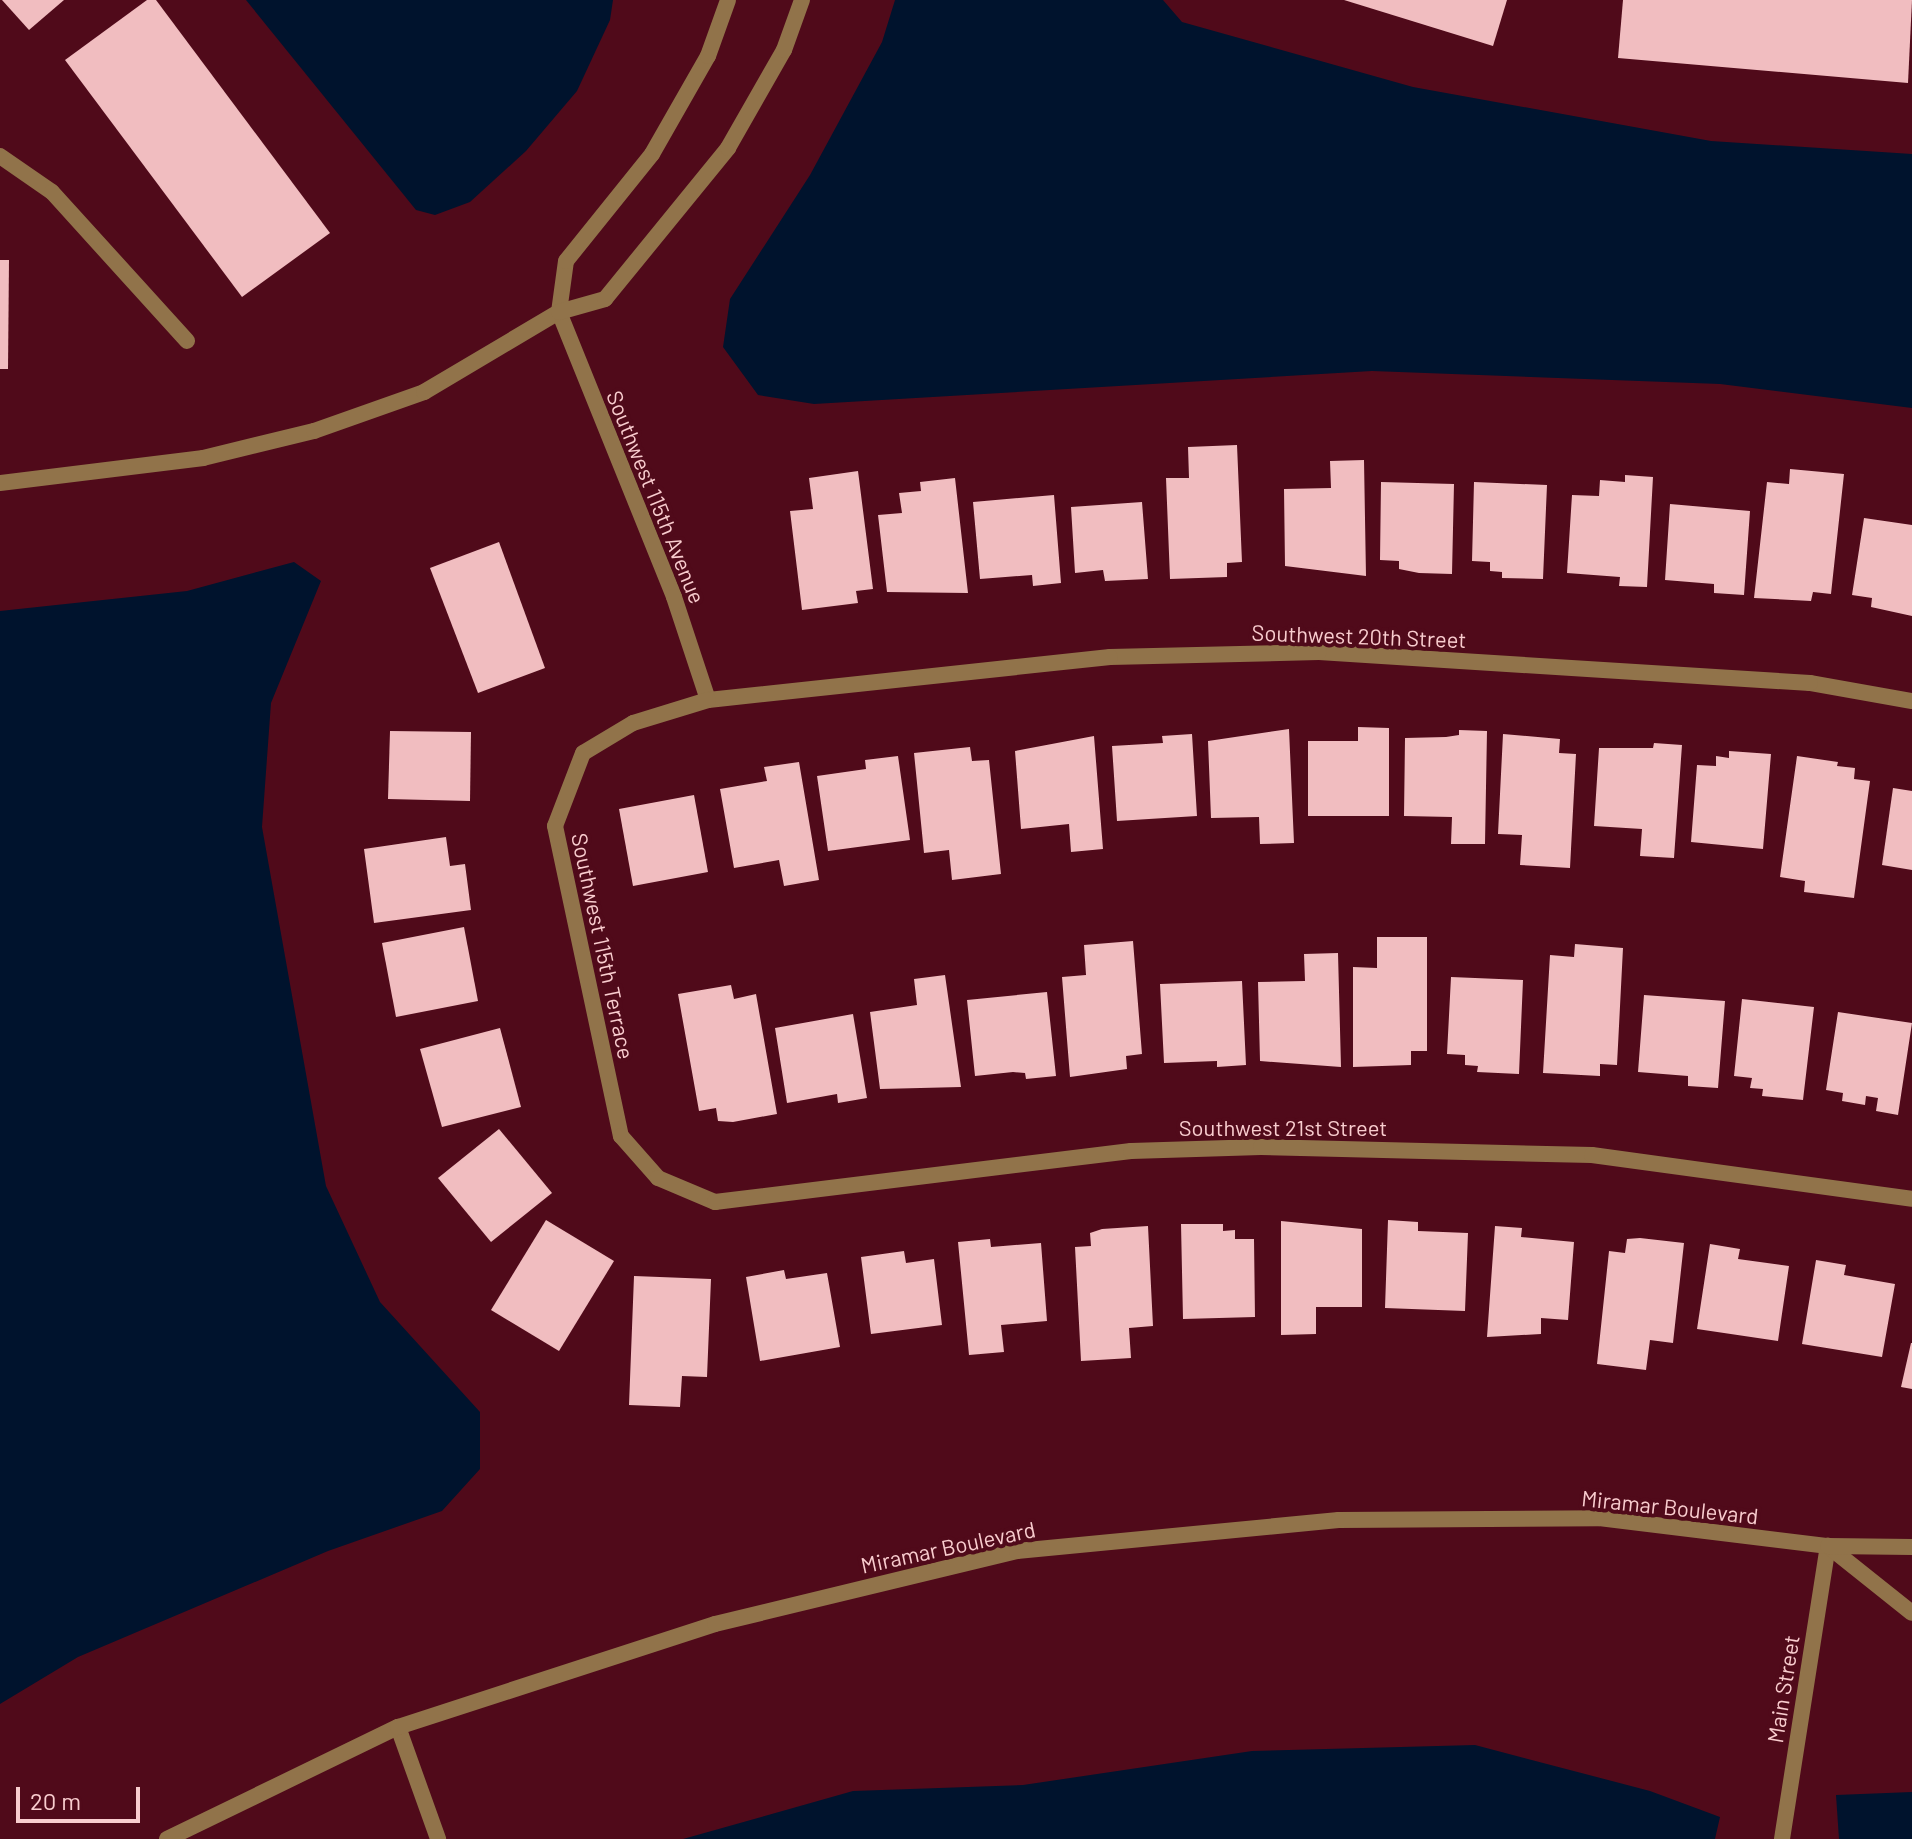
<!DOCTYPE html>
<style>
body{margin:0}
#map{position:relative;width:1912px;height:1839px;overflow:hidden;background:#500a1a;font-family:Barlow,sans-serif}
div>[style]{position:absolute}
.water>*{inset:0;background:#00132d}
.building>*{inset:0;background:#f1bdc0}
.minor>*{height:16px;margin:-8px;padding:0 8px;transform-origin:8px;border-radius:8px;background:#91734a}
.tertiary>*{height:16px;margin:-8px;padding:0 8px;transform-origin:8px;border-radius:8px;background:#91734a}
span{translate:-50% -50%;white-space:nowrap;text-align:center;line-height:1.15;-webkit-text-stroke:8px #500a1a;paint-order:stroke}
.street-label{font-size:22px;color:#f9cdcf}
.scale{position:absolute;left:16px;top:1787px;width:124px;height:36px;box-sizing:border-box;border:4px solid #f9cdcf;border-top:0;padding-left:10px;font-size:24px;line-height:28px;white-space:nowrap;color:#f9cdcf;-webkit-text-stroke:6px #500a1a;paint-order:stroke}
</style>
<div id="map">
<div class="water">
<i style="clip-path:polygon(246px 0,613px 0,610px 20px,577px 91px,526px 151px,470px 202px,435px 215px,416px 210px)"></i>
<i style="clip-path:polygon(895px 0,1163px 0,1182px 22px,1413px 87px,1711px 141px,1912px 154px,1912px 408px,1720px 384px,1372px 371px,814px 404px,758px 395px,723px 347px,730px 299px,810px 175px,882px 42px)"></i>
<i style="clip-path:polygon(294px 562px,321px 581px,271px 703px,262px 827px,326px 1186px,380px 1302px,480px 1412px,480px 1469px,442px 1511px,328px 1551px,78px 1657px,0 1704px,0 611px,187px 591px)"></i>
<i style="clip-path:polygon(1475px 1745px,1650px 1791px,1720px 1817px,1715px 1839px,683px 1839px,853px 1791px,1023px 1785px,1252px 1751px)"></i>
<i style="clip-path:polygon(1912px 1792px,1912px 1839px,1839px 1839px,1836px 1795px)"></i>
</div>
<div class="building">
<i style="clip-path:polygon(2px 0,64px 0,29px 30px)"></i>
<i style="clip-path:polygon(147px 0,156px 0,330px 233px,242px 297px,65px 60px)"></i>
<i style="clip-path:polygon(1344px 0,1507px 0,1493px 46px)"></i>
<i style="clip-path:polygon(1623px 0,1912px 0,1908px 83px,1618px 58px)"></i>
<i style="clip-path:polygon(0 260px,9px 260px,8px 369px,0 369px)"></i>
<i style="clip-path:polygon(1237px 445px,1242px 562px,1227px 563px,1227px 577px,1170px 579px,1166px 478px,1189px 478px,1188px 447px)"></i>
<i style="clip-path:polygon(1364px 460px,1366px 576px,1285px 566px,1284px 489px,1331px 488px,1330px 461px)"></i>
<i style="clip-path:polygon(1790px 469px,1844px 474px,1831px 594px,1813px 592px,1811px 601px,1754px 598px,1767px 482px,1789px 484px)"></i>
<i style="clip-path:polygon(858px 471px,873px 589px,856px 591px,858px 603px,802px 610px,790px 511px,813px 509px,809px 478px)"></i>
<i style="clip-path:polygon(1625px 475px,1653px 477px,1647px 587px,1619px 586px,1620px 577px,1567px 573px,1572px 495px,1599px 496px,1600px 480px,1625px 482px)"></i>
<i style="clip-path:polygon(955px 478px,968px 593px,887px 592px,878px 515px,902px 513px,899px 493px,921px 491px,920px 482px)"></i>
<i style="clip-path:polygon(1381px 482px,1454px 484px,1452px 574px,1419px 573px,1399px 569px,1399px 561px,1380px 560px)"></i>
<i style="clip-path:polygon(1474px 482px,1547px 485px,1543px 579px,1502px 578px,1502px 572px,1490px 571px,1490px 562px,1472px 561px)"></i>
<i style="clip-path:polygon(1054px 495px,1061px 583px,1033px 586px,1032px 575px,980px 579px,973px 502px)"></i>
<i style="clip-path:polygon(1142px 502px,1148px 579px,1105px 581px,1103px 570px,1075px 573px,1071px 507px)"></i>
<i style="clip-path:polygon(1670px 504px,1750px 511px,1744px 595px,1714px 593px,1714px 584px,1665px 580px)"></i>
<i style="clip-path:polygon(1864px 518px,1912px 525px,1912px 616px,1871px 607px,1872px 598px,1852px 595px)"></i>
<i style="clip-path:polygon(499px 542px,545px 668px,478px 693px,430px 568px)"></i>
<i style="clip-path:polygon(1358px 727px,1389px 728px,1389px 816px,1308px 816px,1308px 741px,1358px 741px)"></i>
<i style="clip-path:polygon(1289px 729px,1294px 843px,1260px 844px,1259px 817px,1211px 818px,1208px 741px)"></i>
<i style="clip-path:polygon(1459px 730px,1487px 731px,1485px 844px,1451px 844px,1452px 817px,1404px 816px,1405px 738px,1446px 737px,1459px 735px)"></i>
<i style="clip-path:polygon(390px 731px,471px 732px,470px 801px,388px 799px)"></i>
<i style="clip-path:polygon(1192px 734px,1197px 816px,1117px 821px,1112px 746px,1163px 743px,1162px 736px)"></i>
<i style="clip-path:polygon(1503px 734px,1560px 739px,1559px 753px,1576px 754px,1570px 868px,1520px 865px,1522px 835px,1498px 834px)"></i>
<i style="clip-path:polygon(1094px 736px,1103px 849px,1071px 852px,1069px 824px,1021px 829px,1015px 751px)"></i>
<i style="clip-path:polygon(1654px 743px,1682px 745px,1674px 858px,1640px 856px,1642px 829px,1594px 826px,1599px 748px,1653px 748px)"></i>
<i style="clip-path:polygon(970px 747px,972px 761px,989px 760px,1001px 874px,952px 880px,949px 850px,924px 853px,914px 753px)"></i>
<i style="clip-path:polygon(1729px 751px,1771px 754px,1763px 849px,1691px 842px,1697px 765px,1716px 766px,1716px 756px,1729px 758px)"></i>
<i style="clip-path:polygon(898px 756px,910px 840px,828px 851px,817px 776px,866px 769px,865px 760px)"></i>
<i style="clip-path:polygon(1797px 756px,1838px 762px,1837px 766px,1855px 768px,1854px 779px,1870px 781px,1854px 898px,1804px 892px,1805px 881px,1780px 877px)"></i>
<i style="clip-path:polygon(799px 762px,819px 880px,784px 886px,779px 860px,734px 868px,720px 789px,767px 781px,764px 767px)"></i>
<i style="clip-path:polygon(1893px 788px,1912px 791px,1912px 870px,1882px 865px)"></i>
<i style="clip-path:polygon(694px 795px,708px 872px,633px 886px,619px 809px)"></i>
<i style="clip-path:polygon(446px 837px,450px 866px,465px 864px,471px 910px,374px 923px,364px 849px)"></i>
<i style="clip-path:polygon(464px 927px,478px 1001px,396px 1017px,382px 943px)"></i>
<i style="clip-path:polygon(1377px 937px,1427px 937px,1427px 1051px,1411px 1051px,1411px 1065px,1353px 1067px,1353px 967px,1377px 968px)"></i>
<i style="clip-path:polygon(1133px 941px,1142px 1054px,1126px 1056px,1127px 1069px,1070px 1077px,1062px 977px,1086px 975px,1084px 945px)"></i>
<i style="clip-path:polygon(1575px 944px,1623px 948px,1617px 1065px,1600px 1064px,1600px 1076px,1543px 1073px,1550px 955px,1574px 957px)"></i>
<i style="clip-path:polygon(1338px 953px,1341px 1067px,1260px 1061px,1258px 982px,1305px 981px,1304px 954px)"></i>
<i style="clip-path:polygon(945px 975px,961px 1087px,880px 1089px,870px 1012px,917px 1005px,914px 979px)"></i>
<i style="clip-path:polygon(1451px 977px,1523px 980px,1519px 1074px,1477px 1072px,1478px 1066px,1465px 1065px,1465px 1055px,1447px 1054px)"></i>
<i style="clip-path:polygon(1242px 981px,1246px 1065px,1217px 1067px,1217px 1061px,1164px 1063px,1160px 984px)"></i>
<i style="clip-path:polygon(731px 985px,734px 999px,756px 994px,777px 1114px,733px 1122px,718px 1121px,716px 1108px,699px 1111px,678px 994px)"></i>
<i style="clip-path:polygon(1047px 992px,1056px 1076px,1026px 1079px,1025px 1073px,1013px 1072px,975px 1076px,967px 1000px)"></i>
<i style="clip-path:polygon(1644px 995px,1725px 1001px,1718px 1088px,1688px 1086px,1688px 1076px,1638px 1072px)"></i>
<i style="clip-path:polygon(1742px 999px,1814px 1007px,1803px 1100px,1762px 1096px,1763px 1089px,1750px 1088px,1752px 1078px,1734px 1076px)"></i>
<i style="clip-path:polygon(1838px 1012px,1912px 1023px,1898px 1115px,1876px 1111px,1878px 1098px,1866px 1096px,1865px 1105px,1842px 1101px,1843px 1093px,1826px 1090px)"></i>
<i style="clip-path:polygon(853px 1014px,867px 1098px,838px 1103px,837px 1094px,787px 1103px,775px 1028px)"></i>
<i style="clip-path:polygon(500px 1028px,521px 1107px,442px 1127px,420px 1049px)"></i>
<i style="clip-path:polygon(499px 1129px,552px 1193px,491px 1242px,438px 1178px)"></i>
<i style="clip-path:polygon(546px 1220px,614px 1261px,559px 1351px,491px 1310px)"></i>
<i style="clip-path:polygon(1388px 1220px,1418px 1222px,1418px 1231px,1468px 1233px,1465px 1311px,1385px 1308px)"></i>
<i style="clip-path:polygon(1281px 1221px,1362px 1229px,1362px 1307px,1316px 1307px,1316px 1334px,1281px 1335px)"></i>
<i style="clip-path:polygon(1181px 1224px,1223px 1224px,1223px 1231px,1235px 1230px,1235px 1239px,1254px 1239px,1255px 1317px,1183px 1319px)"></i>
<i style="clip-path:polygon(1148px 1226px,1153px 1326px,1129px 1328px,1131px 1358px,1081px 1361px,1075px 1247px,1091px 1246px,1090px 1233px,1102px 1229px)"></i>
<i style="clip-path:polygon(1495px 1226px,1522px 1228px,1521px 1237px,1574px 1242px,1568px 1320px,1541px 1318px,1541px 1334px,1487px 1337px)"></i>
<i style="clip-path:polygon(1640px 1238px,1684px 1243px,1673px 1343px,1650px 1340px,1646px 1370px,1597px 1364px,1609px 1251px,1625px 1253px,1627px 1239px)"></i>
<i style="clip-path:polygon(990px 1239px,991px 1247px,1041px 1243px,1047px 1321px,1001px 1325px,1004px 1352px,969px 1355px,958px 1242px)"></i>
<i style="clip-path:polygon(1710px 1244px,1740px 1249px,1738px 1259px,1789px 1266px,1778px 1341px,1697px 1329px)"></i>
<i style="clip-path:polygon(904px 1251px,906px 1263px,934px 1259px,942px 1325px,871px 1334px,861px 1257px)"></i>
<i style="clip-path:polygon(1816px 1260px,1846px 1265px,1844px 1275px,1895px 1284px,1882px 1357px,1802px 1344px)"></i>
<i style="clip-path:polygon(784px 1270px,786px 1279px,827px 1273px,840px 1347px,760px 1361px,746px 1277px)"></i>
<i style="clip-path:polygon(634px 1276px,711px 1279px,707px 1377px,682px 1376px,680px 1407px,629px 1405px)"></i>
<i style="clip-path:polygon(1911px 1343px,1912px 1343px,1912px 1389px,1901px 1387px)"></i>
</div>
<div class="minor">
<i style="left:0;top:156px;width:63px;rotate:34.7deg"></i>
<i style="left:52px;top:192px;width:201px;rotate:47.8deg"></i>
<i style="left:559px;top:312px;width:307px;rotate:68deg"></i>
<i style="left:674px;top:597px;width:108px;rotate:71.7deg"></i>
<i style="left:559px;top:312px;width:51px;rotate:-82.2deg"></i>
<i style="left:566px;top:261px;width:137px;rotate:-51.2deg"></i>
<i style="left:652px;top:154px;width:113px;rotate:-60.3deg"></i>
<i style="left:708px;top:56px;width:59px;rotate:-70.3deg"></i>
<i style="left:0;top:483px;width:205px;rotate:-7deg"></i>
<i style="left:203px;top:458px;width:114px;rotate:-13.7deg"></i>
<i style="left:314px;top:431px;width:117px;rotate:-19.5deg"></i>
<i style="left:424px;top:392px;width:157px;rotate:-30.7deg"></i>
<i style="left:559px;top:312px;width:48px;rotate:-15.8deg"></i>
<i style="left:605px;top:299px;width:195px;rotate:-50.8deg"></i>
<i style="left:728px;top:148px;width:113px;rotate:-60.3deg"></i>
<i style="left:784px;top:50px;width:53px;rotate:-70.2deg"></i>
<i style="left:1912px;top:701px;width:104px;rotate:-170deg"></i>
<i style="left:1810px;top:683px;width:492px;rotate:-176.4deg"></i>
<i style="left:1319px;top:652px;width:209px;rotate:178.6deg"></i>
<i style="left:1110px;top:657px;width:404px;rotate:173.9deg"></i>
<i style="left:708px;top:700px;width:78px;rotate:163deg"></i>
<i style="left:633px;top:723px;width:58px;rotate:149deg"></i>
<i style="left:583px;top:753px;width:78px;rotate:111deg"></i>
<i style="left:555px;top:826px;width:317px;rotate:78deg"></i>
<i style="left:621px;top:1136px;width:56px;rotate:48.6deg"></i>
<i style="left:658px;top:1178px;width:62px;rotate:22.8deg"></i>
<i style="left:715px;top:1202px;width:419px;rotate:-7deg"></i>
<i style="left:1131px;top:1151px;width:130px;rotate:-1.8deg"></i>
<i style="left:1261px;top:1147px;width:331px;rotate:1.4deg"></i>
<i style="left:1592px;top:1155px;width:323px;rotate:7.8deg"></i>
<i style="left:398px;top:1727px;width:119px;rotate:70.3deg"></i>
<i style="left:1782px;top:1839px;width:297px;rotate:-81.1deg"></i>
</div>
<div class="tertiary">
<i style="left:1828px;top:1546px;width:107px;rotate:38.6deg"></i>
<i style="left:167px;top:1839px;width:257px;rotate:-25.9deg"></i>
<i style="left:398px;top:1727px;width:333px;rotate:-18deg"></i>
<i style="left:715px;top:1624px;width:311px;rotate:-13.6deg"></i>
<i style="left:1017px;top:1551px;width:323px;rotate:-5.5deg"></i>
<i style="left:1339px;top:1520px;width:260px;rotate:-0.4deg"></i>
<i style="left:1599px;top:1518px;width:231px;rotate:7deg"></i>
<i style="left:1828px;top:1546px;width:84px;rotate:0.7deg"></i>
</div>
<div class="street-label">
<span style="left:656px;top:497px;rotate:68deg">Southwest 115th Avenue</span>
<span style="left:1359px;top:636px;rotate:2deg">Southwest 20th Street</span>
<span style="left:603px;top:946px;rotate:78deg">Southwest 115th Terrace</span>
<span style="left:1283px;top:1128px">Southwest 21st Street</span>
<span style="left:1670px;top:1507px;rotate:6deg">Miramar Boulevard</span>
<span style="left:948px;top:1547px;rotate:-12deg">Miramar Boulevard</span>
<span style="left:1783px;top:1689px;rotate:-81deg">Main Street</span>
</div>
<div class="scale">20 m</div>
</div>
